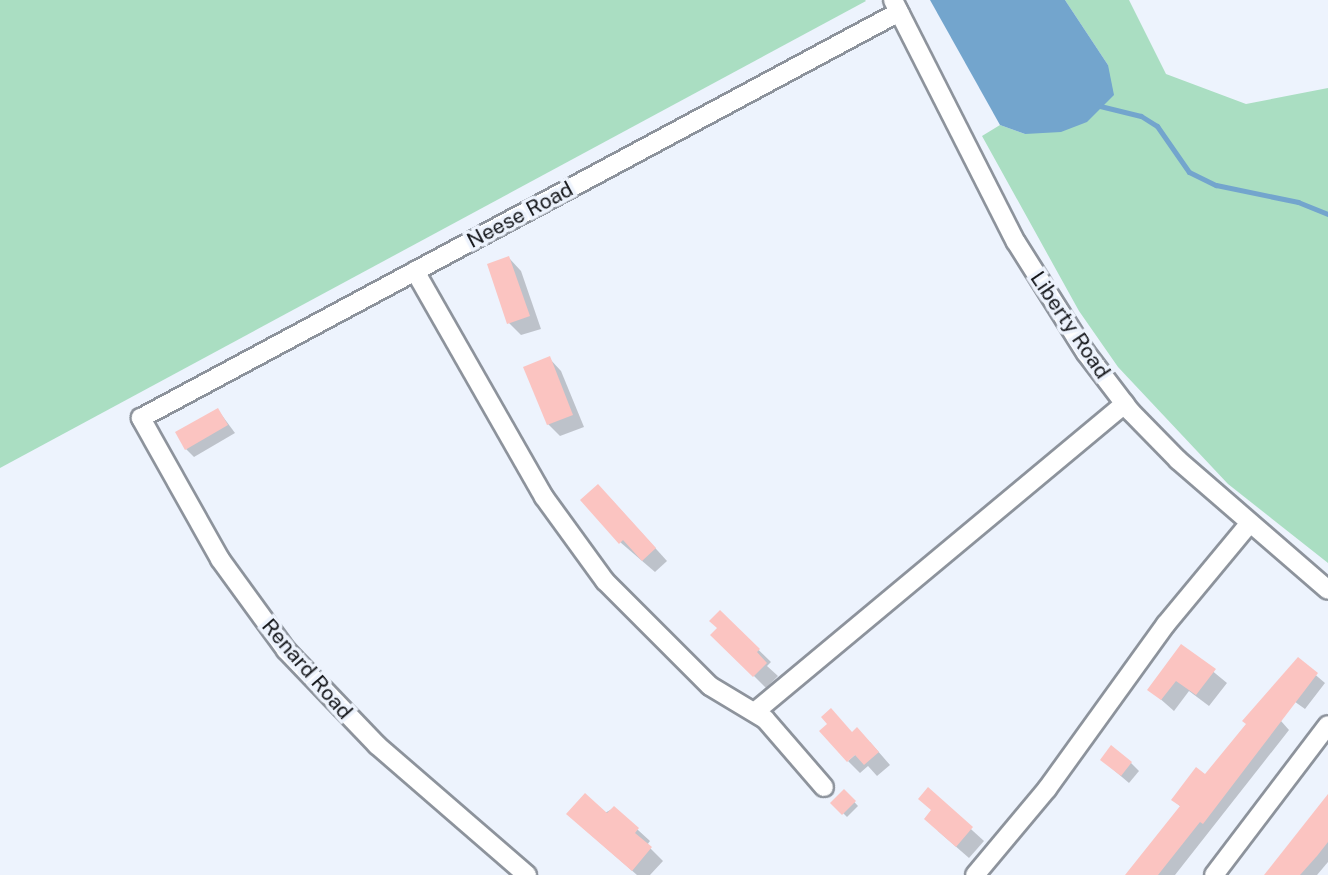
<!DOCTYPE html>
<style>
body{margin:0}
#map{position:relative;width:1328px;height:875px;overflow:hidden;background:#edf3fd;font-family:"Public Sans",sans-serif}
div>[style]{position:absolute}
.green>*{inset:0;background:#aadec2}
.water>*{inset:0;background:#73a5cd}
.shadow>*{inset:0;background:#0003}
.stream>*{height:5px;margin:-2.5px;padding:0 2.5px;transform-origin:2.5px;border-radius:2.5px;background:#73a5cd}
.building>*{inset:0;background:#fbc4c1}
.roads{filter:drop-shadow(2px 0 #8d939c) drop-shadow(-2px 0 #8d939c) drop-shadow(0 2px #8d939c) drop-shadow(0 -2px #8d939c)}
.minor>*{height:18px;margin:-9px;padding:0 9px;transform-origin:9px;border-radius:9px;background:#fff}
span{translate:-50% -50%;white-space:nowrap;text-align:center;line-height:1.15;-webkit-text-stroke:7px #edf3fd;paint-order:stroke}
.street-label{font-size:21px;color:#14161a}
</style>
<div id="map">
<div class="green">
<i style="clip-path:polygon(0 0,865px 0,866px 1px,0 468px)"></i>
<i style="clip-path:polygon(1065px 0,1129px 0,1166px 74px,1246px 104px,1328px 88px,1328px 563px,1228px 484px,1118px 367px,1079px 311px,982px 136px,1000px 125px,1025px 134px,1108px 65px)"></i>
</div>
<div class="water">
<i style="clip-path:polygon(930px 0,1065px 0,1108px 65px,1114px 95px,1087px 122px,1061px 132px,1025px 134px,1000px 125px)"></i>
</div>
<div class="shadow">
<i style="clip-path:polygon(509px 258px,521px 271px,541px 329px,521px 335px,509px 323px)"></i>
<i style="clip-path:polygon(549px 358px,561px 371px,584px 427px,560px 436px,548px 424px)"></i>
<i style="clip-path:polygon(218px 410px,235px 433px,194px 457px,186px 449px)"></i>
<i style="clip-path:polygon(610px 498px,667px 561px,655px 572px,620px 542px)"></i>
<i style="clip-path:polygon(720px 612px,771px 662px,767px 666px,778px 676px,766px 688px,713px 635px,719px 628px)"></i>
<i style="clip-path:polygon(1182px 646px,1227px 683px,1209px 706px,1189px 691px,1174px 711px,1149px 689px)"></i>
<i style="clip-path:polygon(1298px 660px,1325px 683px,1305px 709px,1291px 699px,1281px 721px,1289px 730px,1175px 875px,1128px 875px,1181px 807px,1173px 800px,1205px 776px)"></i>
<i style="clip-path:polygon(870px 742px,890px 765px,877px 776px,868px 766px,860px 773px,848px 761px)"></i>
<i style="clip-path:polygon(1102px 760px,1131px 763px,1139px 771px,1129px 783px)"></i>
<i style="clip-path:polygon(928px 790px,984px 841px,969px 858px,938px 831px)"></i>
<i style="clip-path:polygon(844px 791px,858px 806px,847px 817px,833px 803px)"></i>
<i style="clip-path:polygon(1328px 798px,1328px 862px,1317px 875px,1273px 875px)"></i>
<i style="clip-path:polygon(614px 808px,650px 841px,647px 845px,663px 861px,650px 875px,637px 875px,581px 826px)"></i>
</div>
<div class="stream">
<i style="left:1100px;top:106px;width:42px;rotate:13.7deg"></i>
<i style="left:1141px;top:116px;width:19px;rotate:32deg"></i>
<i style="left:1157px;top:126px;width:56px;rotate:55.2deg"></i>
<i style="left:1189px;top:172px;width:30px;rotate:26deg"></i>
<i style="left:1216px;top:185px;width:84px;rotate:11.7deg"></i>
<i style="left:1298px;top:202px;width:32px;rotate:22deg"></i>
</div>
<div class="building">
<i style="clip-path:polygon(509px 256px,530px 316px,507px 324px,487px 264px)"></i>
<i style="clip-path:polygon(550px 356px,573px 415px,547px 425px,523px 367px)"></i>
<i style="clip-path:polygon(218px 408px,228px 425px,185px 450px,175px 432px)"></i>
<i style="clip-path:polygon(598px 484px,656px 548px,642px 561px,623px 540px,619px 544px,580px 500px)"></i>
<i style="clip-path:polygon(720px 610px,760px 649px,757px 652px,767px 663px,753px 677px,710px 635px,717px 628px,709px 621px)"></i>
<i style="clip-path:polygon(1181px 644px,1216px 669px,1196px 695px,1176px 681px,1161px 700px,1147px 690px)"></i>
<i style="clip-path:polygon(1298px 657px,1318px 673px,1203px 824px,1200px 822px,1158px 875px,1125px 875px,1180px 806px,1171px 800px,1196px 767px,1205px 774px,1246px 724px,1242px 721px)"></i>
<i style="clip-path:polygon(831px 708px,852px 732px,857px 727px,879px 752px,864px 765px,855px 755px,847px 762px,819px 731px,827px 724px,821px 717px)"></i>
<i style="clip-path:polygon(1111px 745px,1132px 762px,1121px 776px,1100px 760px)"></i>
<i style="clip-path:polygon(928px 787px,973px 827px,956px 847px,924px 819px,931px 810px,918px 799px)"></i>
<i style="clip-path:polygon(844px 789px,856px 801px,842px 815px,830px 803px)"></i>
<i style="clip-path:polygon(585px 793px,607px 813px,614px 806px,639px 828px,635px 833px,652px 847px,632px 871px,566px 814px)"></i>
<i style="clip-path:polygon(1328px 794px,1328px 842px,1317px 856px,1300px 875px,1264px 875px)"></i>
</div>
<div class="roads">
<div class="minor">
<i style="left:893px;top:0;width:271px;rotate:63.1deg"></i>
<i style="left:1016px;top:242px;width:131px;rotate:57.8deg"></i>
<i style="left:1086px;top:353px;width:74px;rotate:52.7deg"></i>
<i style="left:1131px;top:412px;width:67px;rotate:45.6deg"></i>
<i style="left:1178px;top:460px;width:198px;rotate:40.9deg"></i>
<i style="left:415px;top:271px;width:260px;rotate:60.3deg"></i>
<i style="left:544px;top:497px;width:104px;rotate:54deg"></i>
<i style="left:605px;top:581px;width:148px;rotate:45deg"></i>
<i style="left:710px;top:686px;width:64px;rotate:31deg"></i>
<i style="left:765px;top:719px;width:90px;rotate:49.1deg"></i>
<i style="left:756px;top:711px;width:480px;rotate:-39.8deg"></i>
<i style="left:527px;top:875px;width:198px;rotate:-139.1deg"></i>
<i style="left:377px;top:745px;width:132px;rotate:-133.8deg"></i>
<i style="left:286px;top:650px;width:112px;rotate:-126deg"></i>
<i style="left:220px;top:559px;width:162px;rotate:-119.3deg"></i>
<i style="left:141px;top:418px;width:860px;rotate:-28.17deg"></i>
<i style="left:975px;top:875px;width:112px;rotate:-50.1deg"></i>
<i style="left:1047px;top:789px;width:203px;rotate:-54.2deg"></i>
<i style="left:1166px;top:624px;width:130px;rotate:-50.3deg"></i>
<i style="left:1214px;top:875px;width:188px;rotate:-52.8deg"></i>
</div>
</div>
<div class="street-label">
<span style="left:520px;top:215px;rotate:-28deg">Neese Road</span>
<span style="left:1070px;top:325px;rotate:56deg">Liberty Road</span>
<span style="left:307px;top:669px;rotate:49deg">Renard Road</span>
</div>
</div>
